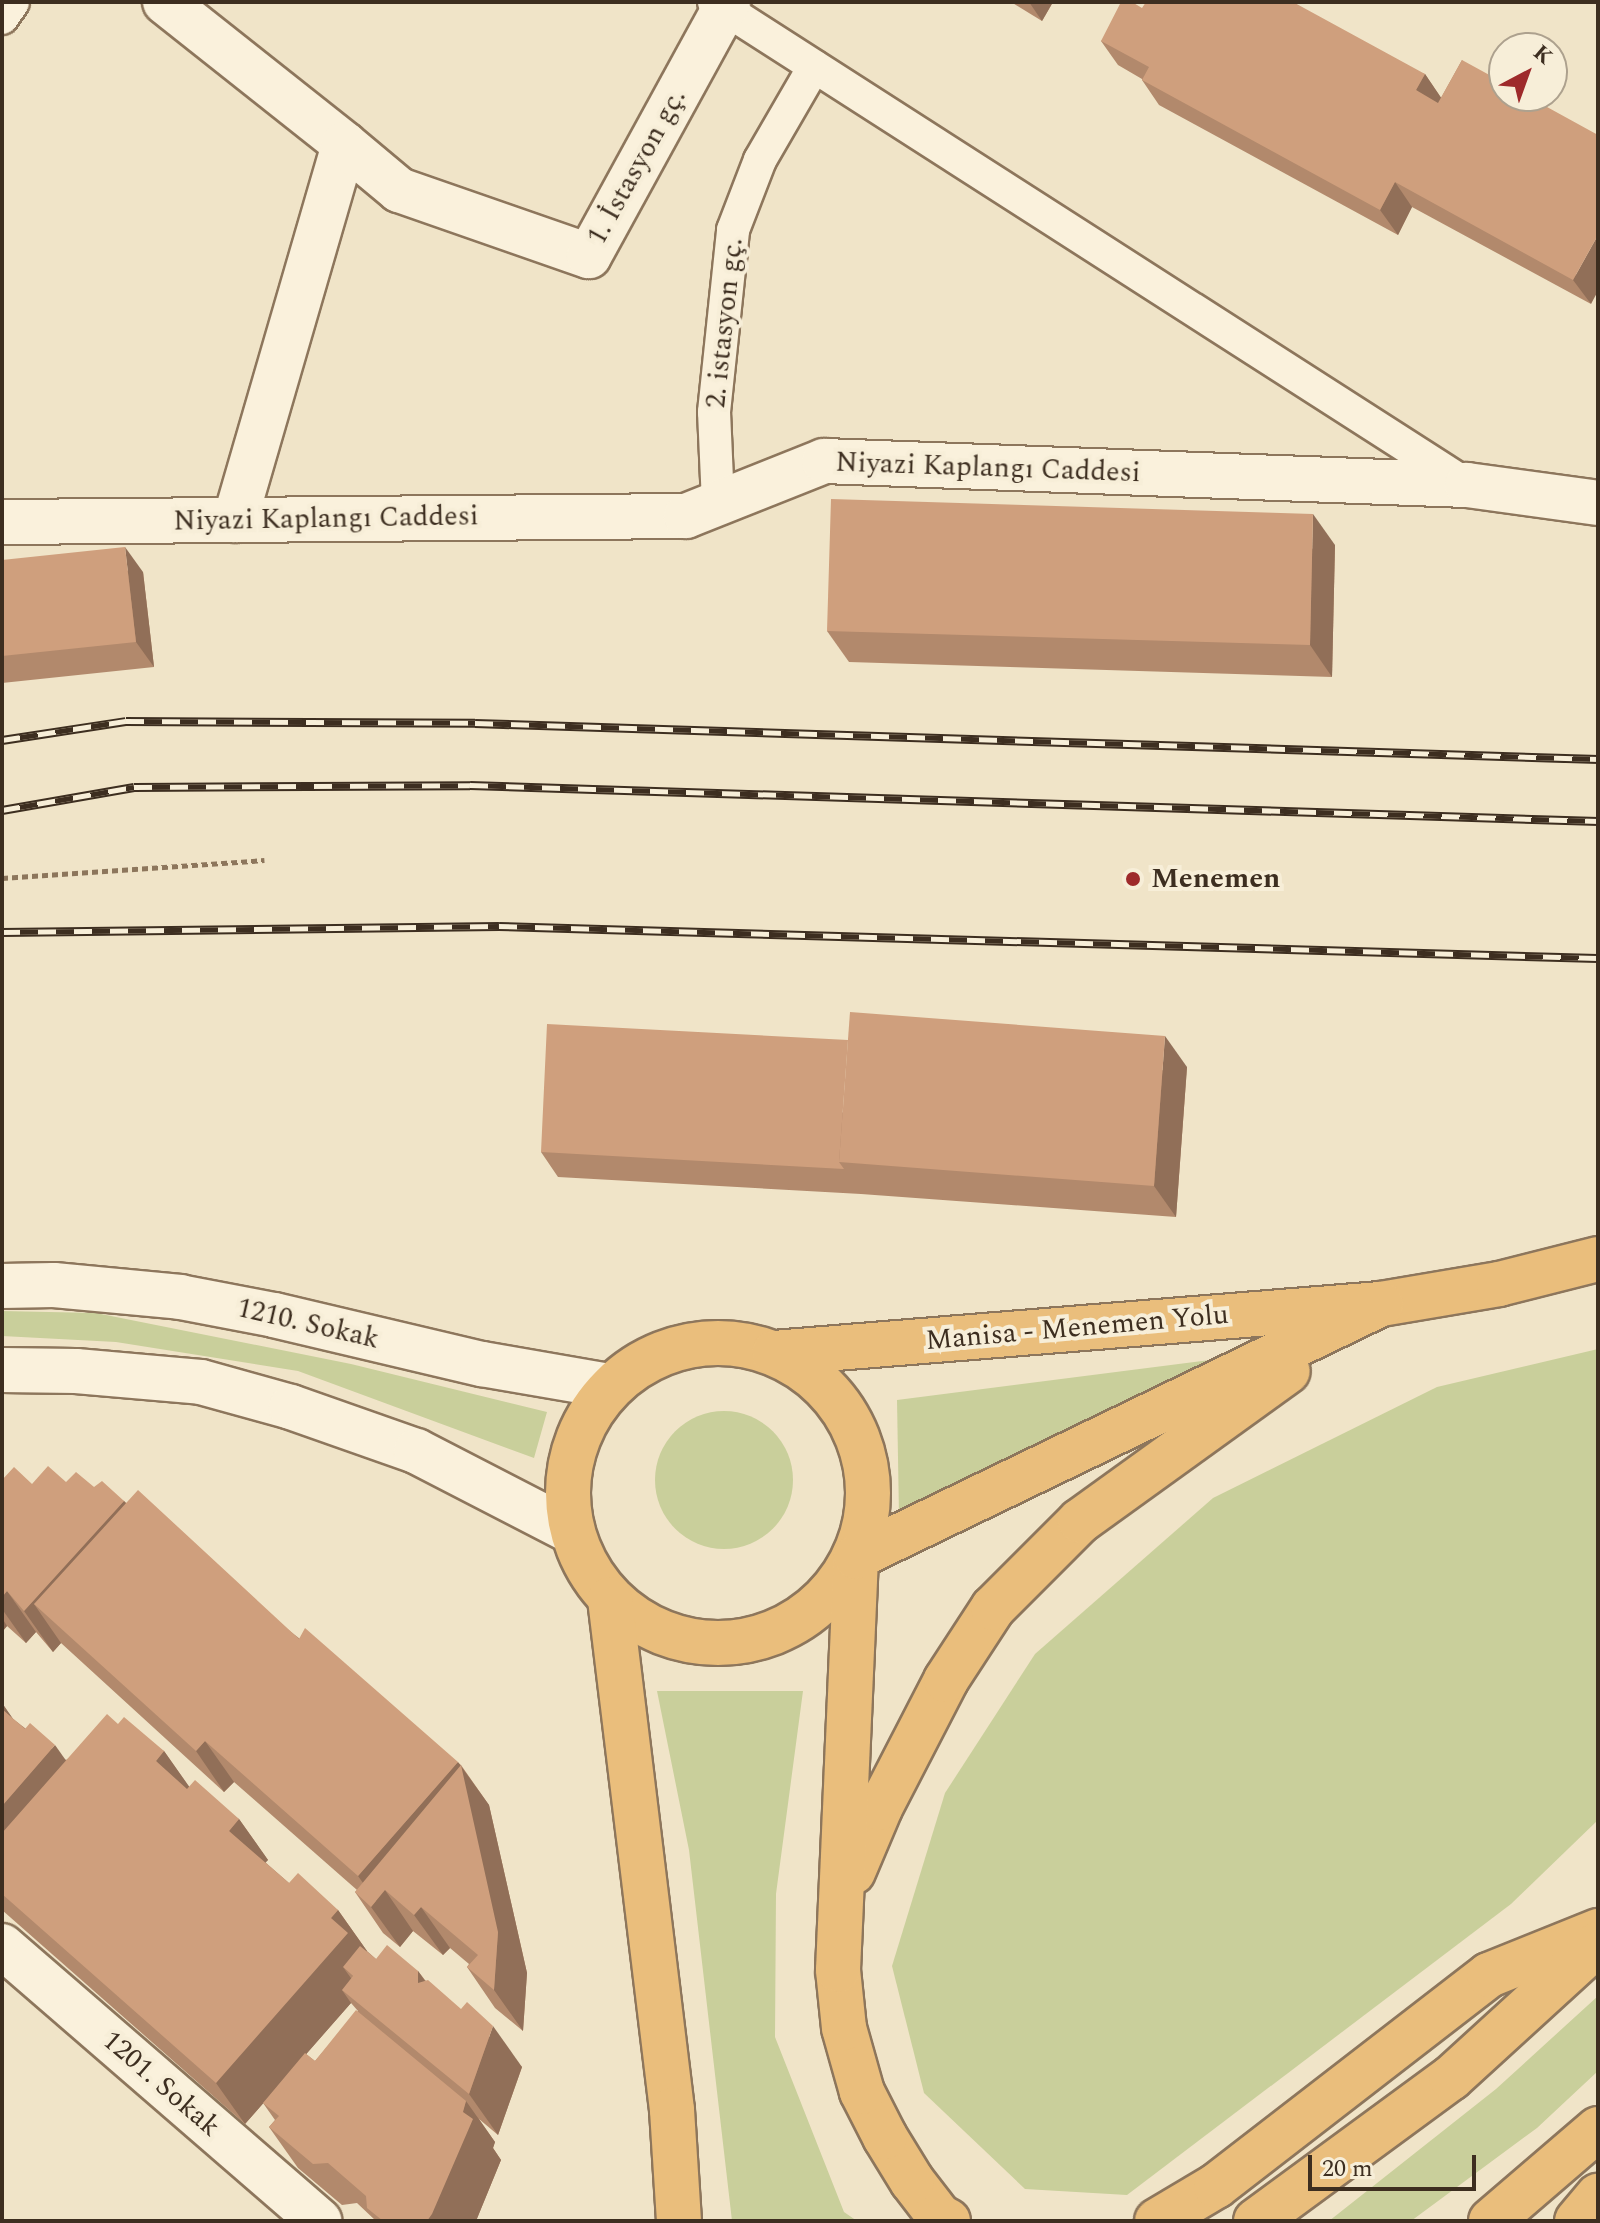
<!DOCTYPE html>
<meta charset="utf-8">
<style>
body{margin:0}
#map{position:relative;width:1600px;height:2223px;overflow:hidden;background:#f0e4c8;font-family:Spectral,serif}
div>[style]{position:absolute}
.green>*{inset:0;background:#c9cf9b}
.round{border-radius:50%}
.path>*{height:5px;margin-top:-2.5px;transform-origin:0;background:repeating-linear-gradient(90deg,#8d765c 0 6px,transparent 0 10px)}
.roads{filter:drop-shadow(2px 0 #8d765c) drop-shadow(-2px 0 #8d765c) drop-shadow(0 2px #8d765c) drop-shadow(0 -2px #8d765c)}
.service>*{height:32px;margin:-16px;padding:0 16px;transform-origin:16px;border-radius:16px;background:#faf1dc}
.minor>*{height:44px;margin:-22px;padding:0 22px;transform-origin:22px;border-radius:22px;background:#faf1dc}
.tertiary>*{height:44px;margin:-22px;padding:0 22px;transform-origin:22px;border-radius:22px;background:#faf1dc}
.trunk>*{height:44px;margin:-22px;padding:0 22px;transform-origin:22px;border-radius:22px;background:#eabe7c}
.trunk>.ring{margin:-22px;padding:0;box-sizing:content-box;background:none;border:44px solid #eabe7c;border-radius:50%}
.rail>*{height:9px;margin-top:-4.5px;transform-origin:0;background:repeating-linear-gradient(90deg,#f7eed8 0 18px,#3d2e20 0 36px);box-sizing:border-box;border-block:2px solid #3d2e20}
.wall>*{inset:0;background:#b2896c}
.shaded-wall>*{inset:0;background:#916f58}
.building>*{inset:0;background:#cf9f7d}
.dots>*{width:22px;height:22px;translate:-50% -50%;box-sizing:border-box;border:4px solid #f7eed8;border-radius:50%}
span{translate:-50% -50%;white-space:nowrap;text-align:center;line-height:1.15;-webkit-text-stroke:8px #f7eed8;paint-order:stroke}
.street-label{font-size:28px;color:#3d2e20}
.poi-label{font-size:28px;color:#3d2e20;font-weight:700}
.left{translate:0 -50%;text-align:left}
.frame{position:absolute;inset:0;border:4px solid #3d2e20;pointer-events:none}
.north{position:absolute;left:1488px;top:32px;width:80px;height:80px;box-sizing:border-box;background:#f7eed8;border:2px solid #ada18e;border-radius:50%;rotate:41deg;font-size:22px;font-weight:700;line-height:32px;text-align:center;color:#3d2e20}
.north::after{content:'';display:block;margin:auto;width:28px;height:36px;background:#9e2a2b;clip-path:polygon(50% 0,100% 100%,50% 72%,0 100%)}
.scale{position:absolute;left:1308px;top:2155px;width:168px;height:36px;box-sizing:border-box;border:4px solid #3d2e20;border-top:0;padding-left:10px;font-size:24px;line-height:28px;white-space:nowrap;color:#3d2e20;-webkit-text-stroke:6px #f7eed8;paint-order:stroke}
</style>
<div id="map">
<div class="green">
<i style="clip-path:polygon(2px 1311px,96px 1313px,351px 1364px,547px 1412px,534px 1458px,298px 1371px,116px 1342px,2px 1336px)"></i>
<i style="clip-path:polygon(1598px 1349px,1598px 1820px,1511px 1904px,1127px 2195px,1025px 2189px,924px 2093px,892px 1966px,945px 1793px,1035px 1654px,1213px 1498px,1437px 1387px)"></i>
<i style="clip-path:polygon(1210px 1360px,899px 1516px,897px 1400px)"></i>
<i class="round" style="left:655px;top:1411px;width:138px;height:138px"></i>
<i style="clip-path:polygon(657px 1691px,803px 1691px,776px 1894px,775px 2037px,844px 2212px,857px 2221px,732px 2221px,689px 1850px)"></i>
<i style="clip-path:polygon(1598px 1996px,1598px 2071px,1537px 2128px,1411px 2221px,1329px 2221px,1496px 2089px)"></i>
</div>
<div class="path">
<i style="left:2px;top:878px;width:263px;rotate:-3.9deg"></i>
</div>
<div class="roads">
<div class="service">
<i style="left:714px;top:2px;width:895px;rotate:32.68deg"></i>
<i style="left:2px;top:18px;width:19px;rotate:-55deg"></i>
<i style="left:718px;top:503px;width:91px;rotate:-92.5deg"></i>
<i style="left:714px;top:412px;width:183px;rotate:-84deg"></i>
<i style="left:733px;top:230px;width:75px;rotate:-68.9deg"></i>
<i style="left:760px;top:160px;width:108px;rotate:-59.9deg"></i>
</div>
<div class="minor">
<i style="left:165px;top:2px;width:228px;rotate:38.4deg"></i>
<i style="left:235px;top:520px;width:391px;rotate:-73.8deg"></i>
<i style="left:344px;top:144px;width:72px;rotate:39.9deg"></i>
<i style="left:399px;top:190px;width:201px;rotate:19.2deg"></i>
<i style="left:589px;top:256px;width:290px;rotate:-61.3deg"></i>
<i style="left:2px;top:1946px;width:420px;rotate:40.9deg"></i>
</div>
<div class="tertiary">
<i style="left:2px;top:522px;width:684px;rotate:-0.5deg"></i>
<i style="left:686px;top:516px;width:149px;rotate:-21.7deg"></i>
<i style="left:824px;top:461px;width:643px;rotate:2.14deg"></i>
<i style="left:1467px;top:485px;width:132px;rotate:7.8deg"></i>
<i style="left:2px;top:1286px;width:52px;rotate:-1.1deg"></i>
<i style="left:54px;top:1285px;width:127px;rotate:5.4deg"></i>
<i style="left:180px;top:1297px;width:96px;rotate:10.8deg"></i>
<i style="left:274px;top:1315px;width:214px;rotate:13.3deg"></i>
<i style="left:482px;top:1364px;width:130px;rotate:9.8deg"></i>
<i style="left:2px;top:1370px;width:74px;rotate:0.8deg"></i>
<i style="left:76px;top:1371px;width:125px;rotate:5deg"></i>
<i style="left:201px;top:1382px;width:93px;rotate:15.5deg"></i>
<i style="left:291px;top:1407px;width:133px;rotate:19.4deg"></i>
<i style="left:416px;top:1451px;width:174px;rotate:27.3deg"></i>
</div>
<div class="trunk">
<i class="ring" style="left:568px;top:1343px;width:256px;height:256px"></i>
<i style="left:774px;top:1353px;width:609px;rotate:-4.62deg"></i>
<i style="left:1381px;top:1304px;width:120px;rotate:-9.6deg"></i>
<i style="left:1499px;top:1284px;width:102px;rotate:-14.2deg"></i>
<i style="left:610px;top:1599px;width:515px;rotate:83.08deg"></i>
<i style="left:672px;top:2110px;width:111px;rotate:86.4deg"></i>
<i style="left:853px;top:1872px;width:69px;rotate:-67.1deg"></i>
<i style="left:880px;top:1808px;width:144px;rotate:-62.7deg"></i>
<i style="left:946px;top:1680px;width:86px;rotate:-56.9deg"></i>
<i style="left:993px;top:1608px;width:123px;rotate:-45deg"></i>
<i style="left:1080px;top:1521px;width:256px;rotate:-35.8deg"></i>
<i style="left:948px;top:2221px;width:10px;rotate:-151deg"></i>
<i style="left:939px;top:2216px;width:44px;rotate:-127.6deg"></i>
<i style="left:912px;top:2181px;width:52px;rotate:-121.5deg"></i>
<i style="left:885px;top:2137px;width:51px;rotate:-117.1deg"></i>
<i style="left:862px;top:2092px;width:66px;rotate:-105.7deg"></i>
<i style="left:844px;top:2028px;width:58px;rotate:-95.9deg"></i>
<i style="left:838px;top:1970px;width:413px;rotate:-87.5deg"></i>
<i style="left:856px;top:1557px;width:583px;rotate:-25.73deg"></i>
<i style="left:1157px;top:2221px;width:69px;rotate:-30.7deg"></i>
<i style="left:1216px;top:2186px;width:345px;rotate:-37.7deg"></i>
<i style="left:1489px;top:1975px;width:118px;rotate:-22deg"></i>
<i style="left:1256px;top:2221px;width:242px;rotate:-36.3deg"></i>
<i style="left:1451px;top:2078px;width:199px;rotate:-42.4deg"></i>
<i style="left:1491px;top:2221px;width:141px;rotate:-40.7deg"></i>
<i style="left:1577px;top:2221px;width:33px;rotate:-50deg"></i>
</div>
</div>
<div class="rail">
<i style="left:2px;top:740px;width:125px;rotate:-8.7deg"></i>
<i style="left:126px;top:721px;width:349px;rotate:0.3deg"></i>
<i style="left:475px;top:723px;width:1124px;rotate:1.84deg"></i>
<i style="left:2px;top:810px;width:134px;rotate:-9.9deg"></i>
<i style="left:134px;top:787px;width:336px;rotate:-0.3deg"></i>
<i style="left:470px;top:785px;width:1129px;rotate:1.83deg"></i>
<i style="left:2px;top:932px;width:497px;rotate:-0.7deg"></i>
<i style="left:499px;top:926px;width:1099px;rotate:1.67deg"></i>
</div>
<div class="wall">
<i style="clip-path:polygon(1011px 2px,1053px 2px,1042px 21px)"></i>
<i style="clip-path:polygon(1142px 8px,1425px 74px,1441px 98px,1462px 60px,1591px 304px,1412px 207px,1398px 235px,1159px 105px,1142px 80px,1142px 79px,1118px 65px,1101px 41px)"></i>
<i style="clip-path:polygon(1335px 545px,1332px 677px,849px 662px,827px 631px)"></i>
<i style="clip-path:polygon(2px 560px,143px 572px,154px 667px,2px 683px)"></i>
<i style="clip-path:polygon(1187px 1067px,1176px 1217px,861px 1194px,558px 1177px,541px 1152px)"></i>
<i style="clip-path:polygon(2px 1480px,32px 1484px,66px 1482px,94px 1487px,124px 1501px,461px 1765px,489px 1805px,527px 1973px,523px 2031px,495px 2008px,467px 1967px,469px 1964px,450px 1948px,443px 1955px,413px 1931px,400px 1947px,383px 1933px,355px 1892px,357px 1890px,234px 1782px,224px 1792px,61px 1643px,53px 1652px,36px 1632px,26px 1643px,7px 1626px,2px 1632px)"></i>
<i style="clip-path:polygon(evenodd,2px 1703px,12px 1718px,66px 1760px,118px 1724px,164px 1751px,189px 1787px,239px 1819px,268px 1860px,265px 1862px,289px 1883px,338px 1910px,367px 1951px,376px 1959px,418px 1971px,425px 1980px,522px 2067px,498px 2135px,479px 2119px,495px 2142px,493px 2148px,501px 2160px,476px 2221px,376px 2221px,357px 2203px,342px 2205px,298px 2168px,269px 2127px,275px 2120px,263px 2103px,266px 2100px,245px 2124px,2px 1910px,2px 1703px,351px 2003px,358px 2011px,315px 2061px,306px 2054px,351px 2003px)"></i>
</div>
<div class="shaded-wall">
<i style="clip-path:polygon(1029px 2px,1053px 2px,1042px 21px)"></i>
<i style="clip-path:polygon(1425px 74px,1442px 99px,1434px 115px,1416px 90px)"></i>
<i style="clip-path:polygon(1395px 182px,1412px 207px,1398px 235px,1380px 210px)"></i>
<i style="clip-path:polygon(1598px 235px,1598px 291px,1591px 304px,1573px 280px)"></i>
<i style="clip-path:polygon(1313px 514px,1335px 545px,1332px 677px,1310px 645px)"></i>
<i style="clip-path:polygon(125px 547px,143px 572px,154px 667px,136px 642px)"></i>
<i style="clip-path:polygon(1165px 1036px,1187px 1067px,1176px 1217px,1154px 1186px)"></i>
<i style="clip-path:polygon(124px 1501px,153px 1542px,34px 1604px,61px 1643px,53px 1652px,24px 1611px)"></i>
<i style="clip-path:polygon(7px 1591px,36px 1632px,26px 1643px,2px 1609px,2px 1597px)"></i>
<i style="clip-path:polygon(2px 1618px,7px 1626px,2px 1632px)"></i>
<i style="clip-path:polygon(2px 1703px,25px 1736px,2px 1716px)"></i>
<i style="clip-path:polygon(205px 1741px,234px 1782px,224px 1792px,196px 1751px)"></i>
<i style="clip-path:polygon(55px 1745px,84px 1786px,2px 1880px,2px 1806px)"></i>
<i style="clip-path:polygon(164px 1751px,193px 1792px,184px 1802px,156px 1761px)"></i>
<i style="clip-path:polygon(458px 1762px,489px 1805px,527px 1973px,523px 2031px,494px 1990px,498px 1932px,385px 1890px,413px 1931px,400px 1947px,371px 1907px,376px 1901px,358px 1876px)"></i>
<i style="clip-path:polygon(239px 1819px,268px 1860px,257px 1872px,229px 1831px)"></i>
<i style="clip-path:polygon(421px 1907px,450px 1948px,443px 1955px,414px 1915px)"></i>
<i style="clip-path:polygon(338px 1910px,367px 1951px,353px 1976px,343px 1967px,361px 1992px,342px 1990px,351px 2003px,245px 2124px,216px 2083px,331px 1918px)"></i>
<i style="clip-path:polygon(418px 1971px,447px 2012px,418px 1983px)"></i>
<i style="clip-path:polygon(493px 2026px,522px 2067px,498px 2135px,469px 2094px)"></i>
<i style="clip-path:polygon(466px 2101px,495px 2142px,493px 2148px,501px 2160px,476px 2221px,427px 2221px)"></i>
</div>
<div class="building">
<i style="clip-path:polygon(1121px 2px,1132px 2px,1142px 8px,1146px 2px,1293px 2px,1425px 74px,1416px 90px,1438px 103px,1462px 60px,1504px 83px,1504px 96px,1527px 96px,1598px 135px,1598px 235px,1573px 280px,1395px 182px,1380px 210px,1142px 80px,1149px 67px,1101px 41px)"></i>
<i style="clip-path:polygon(831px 499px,1313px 514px,1310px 645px,827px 631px)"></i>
<i style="clip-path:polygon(125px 547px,136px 642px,2px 656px,2px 560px)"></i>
<i style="clip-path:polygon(850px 1012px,1165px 1036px,1154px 1186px,839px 1162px)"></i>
<i style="clip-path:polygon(547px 1024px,848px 1040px,839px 1162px,844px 1169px,541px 1152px)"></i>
<i style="clip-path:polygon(48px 1466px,66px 1482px,76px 1472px,94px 1487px,102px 1481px,124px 1501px,24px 1611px,7px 1591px,2px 1597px,2px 1480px,14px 1467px,32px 1484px)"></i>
<i style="clip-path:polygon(138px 1490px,299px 1639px,305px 1628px,458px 1762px,358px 1876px,205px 1741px,196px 1751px,34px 1604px)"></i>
<i style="clip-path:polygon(2px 1709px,25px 1729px,30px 1723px,55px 1745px,2px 1806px)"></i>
<i style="clip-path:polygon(107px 1714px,118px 1724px,124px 1717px,164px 1751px,156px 1761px,187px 1789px,195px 1780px,239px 1819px,229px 1831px,289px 1883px,298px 1873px,338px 1910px,331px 1918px,348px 1933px,216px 2083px,2px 1894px,2px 1833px)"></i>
<i style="clip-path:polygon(461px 1765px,498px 1932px,494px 1990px,467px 1967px,478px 1955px,421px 1907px,414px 1915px,385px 1890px,371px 1907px,355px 1892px)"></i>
<i style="clip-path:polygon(387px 1945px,418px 1971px,418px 1983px,428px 1980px,461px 2009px,467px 2002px,493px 2026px,469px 2094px,342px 1990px,353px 1976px,343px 1967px,360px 1946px,376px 1959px)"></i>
<i style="clip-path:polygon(356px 2010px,466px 2101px,463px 2112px,473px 2119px,432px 2214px,427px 2221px,383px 2221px,367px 2208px,366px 2196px,328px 2163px,313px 2164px,269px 2127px,279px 2116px,263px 2103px,305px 2053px,315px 2061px)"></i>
</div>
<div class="dots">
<i style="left:1133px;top:879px;background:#9e2a2b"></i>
</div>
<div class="street-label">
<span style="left:637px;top:167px;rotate:-61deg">1. İstasyon gç.</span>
<span style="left:725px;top:323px;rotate:-84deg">2. istasyon gç.</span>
<span style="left:988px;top:468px;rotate:2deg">Niyazi Kaplangı Caddesi</span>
<span style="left:326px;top:519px;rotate:-1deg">Niyazi Kaplangı Caddesi</span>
<span style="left:308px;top:1324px;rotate:13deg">1210. Sokak</span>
<span style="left:1077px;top:1328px;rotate:-5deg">Manisa - Menemen Yolu</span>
<span style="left:161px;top:2084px;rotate:41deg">1201. Sokak</span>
</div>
<div class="poi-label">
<span class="left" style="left:1151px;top:879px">Menemen</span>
</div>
<div class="frame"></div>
<div class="north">K</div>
<div class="scale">20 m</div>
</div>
